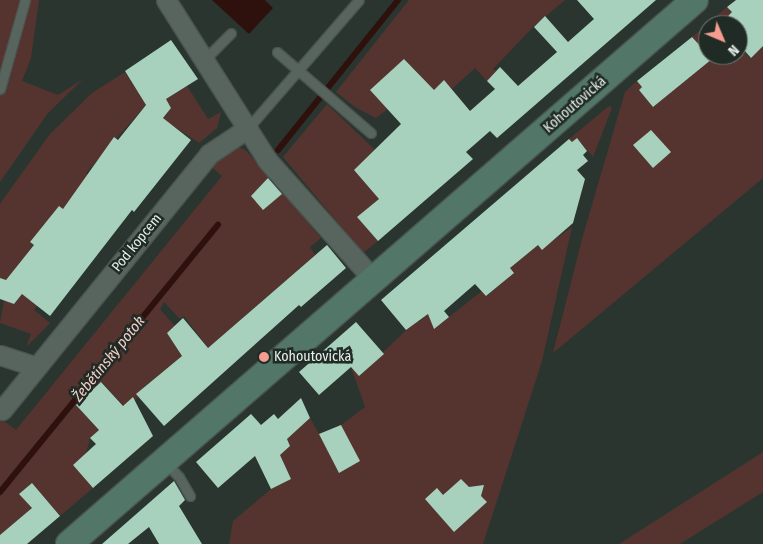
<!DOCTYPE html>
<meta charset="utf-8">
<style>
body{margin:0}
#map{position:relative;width:763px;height:544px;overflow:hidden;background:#2a3530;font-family:"Fira Sans Condensed",sans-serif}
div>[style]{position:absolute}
.green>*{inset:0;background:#55342f}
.water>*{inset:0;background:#2e100c}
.stream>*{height:6px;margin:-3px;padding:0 3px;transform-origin:3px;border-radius:3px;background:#2e100c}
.building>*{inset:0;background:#a7d0bd}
.roads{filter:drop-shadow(1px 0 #49544f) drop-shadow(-1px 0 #49544f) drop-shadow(0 1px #49544f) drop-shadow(0 -1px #49544f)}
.lane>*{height:9px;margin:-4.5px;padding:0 4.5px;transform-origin:4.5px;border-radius:4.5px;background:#58655f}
.street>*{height:19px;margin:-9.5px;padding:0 9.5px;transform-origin:9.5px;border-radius:9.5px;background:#58655f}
.secondary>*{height:26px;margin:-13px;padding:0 13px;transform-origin:13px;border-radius:13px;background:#527768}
.dots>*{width:14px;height:14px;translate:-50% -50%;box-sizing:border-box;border:2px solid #202b26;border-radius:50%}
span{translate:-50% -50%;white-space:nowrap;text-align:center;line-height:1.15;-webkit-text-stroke:5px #202b26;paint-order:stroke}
.street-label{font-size:14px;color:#e7efeb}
.poi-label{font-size:14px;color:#e7efeb}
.left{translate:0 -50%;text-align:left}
.water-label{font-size:15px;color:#f9cfc9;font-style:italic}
.north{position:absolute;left:698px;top:15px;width:50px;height:50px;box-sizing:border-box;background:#202b26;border:1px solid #707975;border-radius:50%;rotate:135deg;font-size:14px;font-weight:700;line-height:20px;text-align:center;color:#e7efeb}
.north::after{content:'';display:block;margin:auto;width:18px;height:22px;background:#f59c90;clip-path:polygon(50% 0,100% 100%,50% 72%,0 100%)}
</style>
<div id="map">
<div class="green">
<i style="clip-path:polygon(0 0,39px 0,31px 58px,22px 81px,58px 95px,83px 79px,48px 113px,0 182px)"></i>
<i style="clip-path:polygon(409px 0,565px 0,533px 27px,493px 69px,496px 71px,487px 81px,475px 68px,452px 89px,444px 81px,413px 109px,414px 81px,420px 75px,404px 59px,388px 109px,376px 118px,355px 107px,336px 92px)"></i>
<i style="clip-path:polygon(727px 7px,732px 12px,728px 16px,735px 25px,708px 25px,708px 55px,738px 55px,738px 28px,740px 46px,750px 58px,763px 46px,763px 178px,553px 353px,582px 239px,625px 92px,637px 81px,642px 87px,639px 90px,653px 107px,711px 59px,692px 37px)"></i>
<i style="clip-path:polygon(125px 72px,146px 105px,86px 173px,89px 176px,63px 209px,30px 242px,34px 245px,6px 280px,0 278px,0 204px,4px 198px,50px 134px,92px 93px)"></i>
<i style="clip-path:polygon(187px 86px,208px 119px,221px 112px,217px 128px,199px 143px,163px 119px,171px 108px,166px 99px)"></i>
<i style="clip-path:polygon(327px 104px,375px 150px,354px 170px,379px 199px,357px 217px,378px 241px,363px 253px,283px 157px)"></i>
<i style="clip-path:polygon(609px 106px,612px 108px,593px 157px,577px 138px,572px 142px,569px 139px)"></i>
<i style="clip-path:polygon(234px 147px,244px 149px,270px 176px,252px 196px,263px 209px,283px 193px,321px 238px,310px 247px,315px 255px,208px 348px,184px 316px,180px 319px,164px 302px,160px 309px,175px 326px,167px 333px,182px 356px,145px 386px,128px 411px,102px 382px,76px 405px,99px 430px,90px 438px,86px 453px,73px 465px,93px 488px,60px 516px,32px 483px,19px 494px,32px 508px,0 535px,0 418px,16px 430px,222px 176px,210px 166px)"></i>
<i style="clip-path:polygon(572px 227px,542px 361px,483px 544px,229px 544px,233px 521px,271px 489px,280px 455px,290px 446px,287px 439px,310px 418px,319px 434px,341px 425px,365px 407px,351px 367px,359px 375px,417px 320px,419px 322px,428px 314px,435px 328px,482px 291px,487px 296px,513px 273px,510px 268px,538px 245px,551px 242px)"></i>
<i style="clip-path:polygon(23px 293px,37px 306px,34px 310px,50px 323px,26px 347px,31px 334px,0 323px,4px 300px,14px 304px)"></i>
<i style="clip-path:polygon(763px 452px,763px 492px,680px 544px,619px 544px)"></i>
</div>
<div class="water">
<i style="clip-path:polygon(212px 0,265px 0,273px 8px,249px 34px)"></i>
</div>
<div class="stream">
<i style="left:278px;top:150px;width:192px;rotate:-51.3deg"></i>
<i style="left:0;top:492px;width:345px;rotate:-50.8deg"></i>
</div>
<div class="building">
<i style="clip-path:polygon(577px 0,656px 0,497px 138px,490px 131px,466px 152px,473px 159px,378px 241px,357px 217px,379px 199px,354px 170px,401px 124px,370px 90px,404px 59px,434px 90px,444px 80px,470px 111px,495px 89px,487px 81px,500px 67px,518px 86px,557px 52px,534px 27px,545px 16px,568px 42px,594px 19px)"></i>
<i style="clip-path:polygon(736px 0,763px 0,763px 46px,751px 58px,738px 43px,738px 25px,728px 16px,732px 12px,727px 7px)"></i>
<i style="clip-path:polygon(692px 37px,712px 59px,653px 107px,639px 90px,642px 87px,637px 81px)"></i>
<i style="clip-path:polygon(171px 40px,198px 79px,166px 99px,171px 108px,163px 118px,191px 140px,134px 212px,132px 210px,50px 316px,22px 294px,14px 304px,0 299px,0 278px,6px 280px,34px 245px,30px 242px,59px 206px,63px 209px,114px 137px,118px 140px,146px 105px,125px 71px)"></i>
<i style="clip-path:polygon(651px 130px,671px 152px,653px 168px,633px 145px)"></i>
<i style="clip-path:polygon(577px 138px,587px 151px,583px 155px,588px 161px,577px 170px,585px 179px,573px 223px,542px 250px,538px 245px,510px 268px,514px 273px,486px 296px,475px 284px,444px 311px,449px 317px,434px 329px,428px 314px,406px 330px,381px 300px,569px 139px,572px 142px)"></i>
<i style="clip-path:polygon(268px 178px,282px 194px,263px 210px,251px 196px)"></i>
<i style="clip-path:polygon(327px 245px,346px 268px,301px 307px,299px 305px,164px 426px,136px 394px,182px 356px,167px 333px,183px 318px,208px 348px)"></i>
<i style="clip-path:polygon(356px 322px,384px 354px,359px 376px,351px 367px,319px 395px,299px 372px)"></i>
<i style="clip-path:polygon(101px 382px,123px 406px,133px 397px,153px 436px,93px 488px,73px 465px,96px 444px,90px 438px,99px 430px,76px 405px)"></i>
<i style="clip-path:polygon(301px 398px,310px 418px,287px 439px,290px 446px,280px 455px,291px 479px,271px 489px,255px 456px,218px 488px,196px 462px,251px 414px,261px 425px,274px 414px,278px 419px)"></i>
<i style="clip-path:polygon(341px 425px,360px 461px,339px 473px,319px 434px)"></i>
<i style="clip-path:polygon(461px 479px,469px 487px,484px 485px,481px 496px,487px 502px,454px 532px,425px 499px,437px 488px,443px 495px)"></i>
<i style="clip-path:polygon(174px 481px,185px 500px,179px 506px,202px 544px,159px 544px,149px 527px,128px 544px,102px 544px)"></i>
<i style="clip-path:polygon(32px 483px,60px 516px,27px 544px,0 544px,0 535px,32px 508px,19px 494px)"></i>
</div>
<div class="roads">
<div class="lane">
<i style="left:277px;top:52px;width:124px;rotate:40.8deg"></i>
<i style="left:204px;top:60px;width:38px;rotate:-45deg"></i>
<i style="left:0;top:89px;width:92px;rotate:-74.3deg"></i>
<i style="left:248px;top:128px;width:169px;rotate:-49.1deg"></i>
<i style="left:166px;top:463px;width:19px;rotate:47deg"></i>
<i style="left:179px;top:477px;width:22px;rotate:60deg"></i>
</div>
<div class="street">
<i style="left:166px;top:0;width:189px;rotate:57.7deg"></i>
<i style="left:267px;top:160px;width:159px;rotate:48.3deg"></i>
<i style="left:0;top:355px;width:38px;rotate:18deg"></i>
<i style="left:2px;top:410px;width:329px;rotate:-51deg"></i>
<i style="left:209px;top:154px;width:47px;rotate:-33.7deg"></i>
</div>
<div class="secondary">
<i style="left:69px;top:544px;width:829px;rotate:-40.99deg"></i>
</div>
</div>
<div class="dots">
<i style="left:264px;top:357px;background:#f59c90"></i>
</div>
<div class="street-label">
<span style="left:575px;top:105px;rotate:-41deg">Kohoutovická</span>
<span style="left:137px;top:243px;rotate:-51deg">Pod kopcem</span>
</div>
<div class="poi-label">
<span class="left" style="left:274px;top:357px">Kohoutovická</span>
</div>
<div class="water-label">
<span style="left:109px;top:359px;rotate:-51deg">Žebětínský potok</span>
</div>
<div class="north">N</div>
</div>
